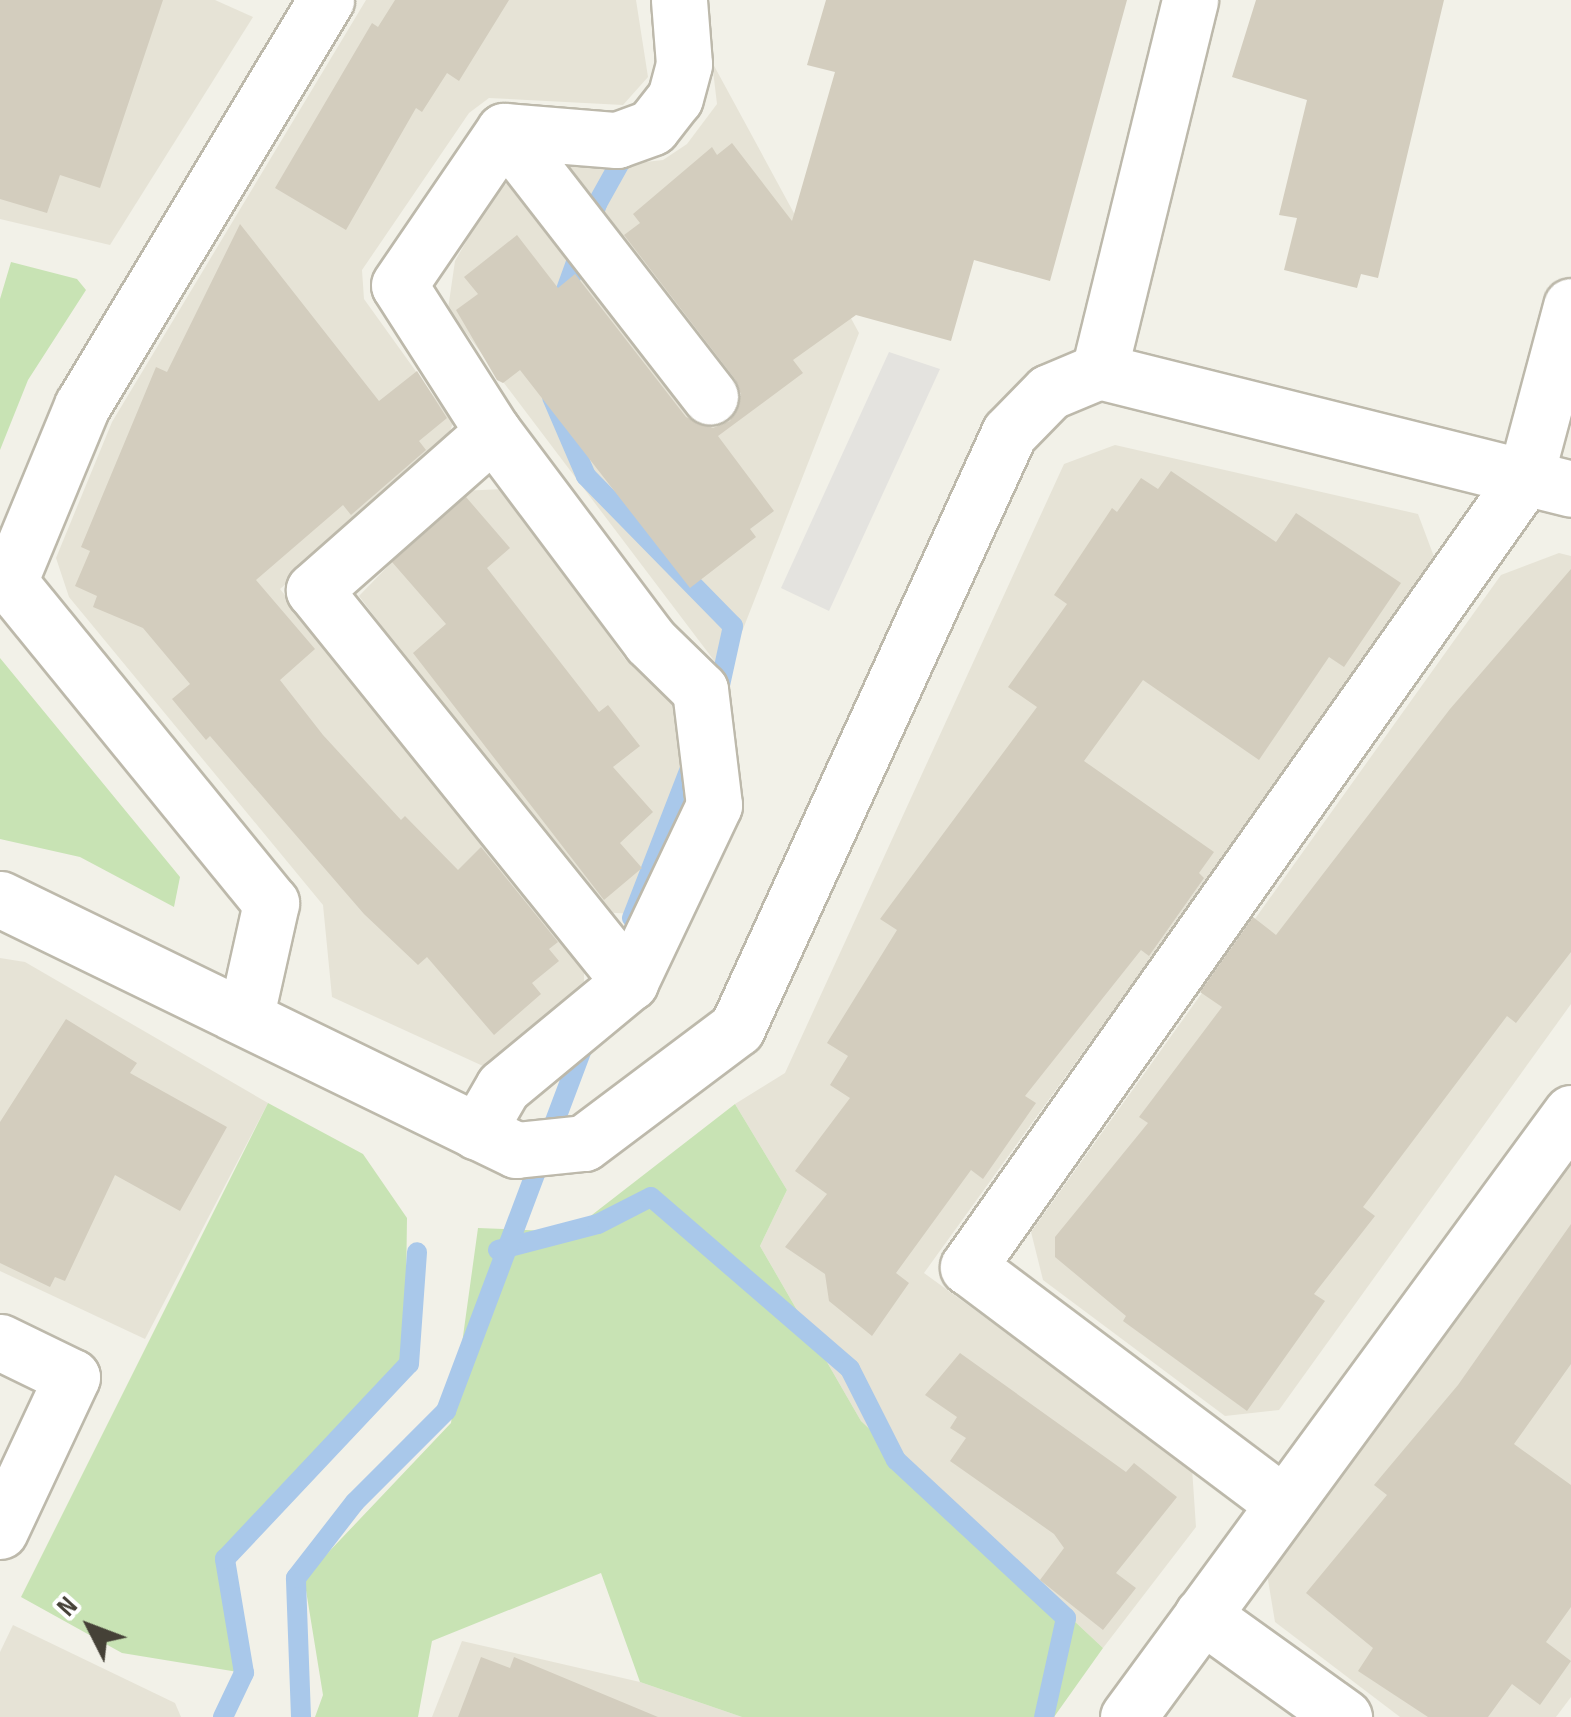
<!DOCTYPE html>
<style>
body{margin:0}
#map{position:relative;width:1571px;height:1717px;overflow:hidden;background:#f2f1e8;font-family:"Sofia Sans Condensed",sans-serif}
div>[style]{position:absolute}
.residential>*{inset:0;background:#e6e3d6}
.green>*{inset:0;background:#c8e3b4}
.parking>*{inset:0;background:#e4e3df}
.stream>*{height:20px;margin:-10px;padding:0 10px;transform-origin:10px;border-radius:10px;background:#a9c8ea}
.building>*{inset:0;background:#d3cdbe}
.roads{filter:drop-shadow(2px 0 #bdb9ab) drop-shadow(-2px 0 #bdb9ab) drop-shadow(0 2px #bdb9ab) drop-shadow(0 -2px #bdb9ab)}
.minor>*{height:55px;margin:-27.5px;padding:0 27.5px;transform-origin:27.5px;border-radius:27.5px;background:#fff}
span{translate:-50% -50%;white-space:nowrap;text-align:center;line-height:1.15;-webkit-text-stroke:8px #fff;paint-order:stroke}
.north{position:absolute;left:40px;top:1577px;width:100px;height:100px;-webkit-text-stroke:8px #fff;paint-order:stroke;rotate:312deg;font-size:28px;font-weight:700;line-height:40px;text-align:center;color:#454137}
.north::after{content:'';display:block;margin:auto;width:35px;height:45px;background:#454137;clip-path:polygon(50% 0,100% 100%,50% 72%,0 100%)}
</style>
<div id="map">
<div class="residential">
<i style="clip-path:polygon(0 0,215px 0,253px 17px,110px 245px,0 219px)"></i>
<i style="clip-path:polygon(366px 0,636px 0,648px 77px,623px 105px,489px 98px,469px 113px,362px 270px,364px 299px,453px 423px,442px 452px,280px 589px,584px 966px,584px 987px,483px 1066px,332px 997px,323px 905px,69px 597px,56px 558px,112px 422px)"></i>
<i style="clip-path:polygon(712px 62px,859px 333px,725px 675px,448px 309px,455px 261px,497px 188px,556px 162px,601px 167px,663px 160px,687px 144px,717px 104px)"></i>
<i style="clip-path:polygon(1115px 445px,1418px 514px,1436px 562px,924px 1273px,1192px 1468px,1196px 1527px,1103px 1648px,861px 1421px,760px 1246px,787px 1190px,735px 1104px,785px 1073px,1064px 464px)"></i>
<i style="clip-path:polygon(503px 489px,625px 659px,673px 700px,686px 800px,634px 914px,599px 912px,359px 596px,461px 491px)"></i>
<i style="clip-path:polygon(1559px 553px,1571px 556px,1571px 1004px,1279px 1410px,1225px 1416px,1043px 1280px,1031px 1232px,1501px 575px)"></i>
<i style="clip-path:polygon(0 958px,25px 962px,268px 1103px,145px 1339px,0 1271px)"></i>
<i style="clip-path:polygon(1571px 1155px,1571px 1697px,1556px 1717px,1400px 1717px,1275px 1622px,1267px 1574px)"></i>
<i style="clip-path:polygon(13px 1625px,175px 1703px,181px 1717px,0 1717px,0 1652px)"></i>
<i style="clip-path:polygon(462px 1641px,640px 1682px,742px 1717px,432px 1717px)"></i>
</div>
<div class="green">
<i style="clip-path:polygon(11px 262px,77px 279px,86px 290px,28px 380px,0 450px,0 299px)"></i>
<i style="clip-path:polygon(0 658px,180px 877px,174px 907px,80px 857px,0 839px)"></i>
<i style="clip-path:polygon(268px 1103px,363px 1154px,407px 1218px,405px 1360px,218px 1557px,238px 1672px,122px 1653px,21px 1597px)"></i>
<i style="clip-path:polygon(735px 1104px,787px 1190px,760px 1246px,861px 1421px,1103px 1648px,1054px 1717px,742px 1717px,640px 1682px,601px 1573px,432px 1641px,418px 1717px,315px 1717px,323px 1695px,304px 1578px,451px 1423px,478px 1228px,550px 1231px,588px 1218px)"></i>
</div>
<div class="parking">
<i style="clip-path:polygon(889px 352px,940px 369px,829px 611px,781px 588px)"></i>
</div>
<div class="stream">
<i style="left:561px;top:304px;width:106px;rotate:-70.2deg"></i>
<i style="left:597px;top:204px;width:70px;rotate:-60.9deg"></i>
<i style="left:552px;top:397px;width:86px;rotate:66.7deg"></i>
<i style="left:586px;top:476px;width:210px;rotate:45.6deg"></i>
<i style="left:733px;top:626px;width:79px;rotate:102.4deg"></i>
<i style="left:632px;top:918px;width:166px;rotate:-68.8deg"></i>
<i style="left:498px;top:1250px;width:103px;rotate:-14.6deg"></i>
<i style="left:598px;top:1224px;width:59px;rotate:-27deg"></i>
<i style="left:651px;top:1197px;width:263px;rotate:40.8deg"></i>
<i style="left:850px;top:1369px;width:102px;rotate:63.2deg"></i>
<i style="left:896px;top:1460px;width:232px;rotate:42.9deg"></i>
<i style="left:1066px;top:1618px;width:101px;rotate:102.5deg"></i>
<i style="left:223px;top:1717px;width:49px;rotate:-64.5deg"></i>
<i style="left:244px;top:1673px;width:116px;rotate:-99.5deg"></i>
<i style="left:225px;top:1559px;width:268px;rotate:-46.7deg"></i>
<i style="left:409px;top:1364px;width:112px;rotate:-85.9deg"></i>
<i style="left:301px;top:1717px;width:139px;rotate:-92.1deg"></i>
<i style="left:296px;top:1578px;width:96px;rotate:-52.2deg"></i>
<i style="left:355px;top:1502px;width:129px;rotate:-45deg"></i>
<i style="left:446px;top:1411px;width:398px;rotate:-69.4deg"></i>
</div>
<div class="building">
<i style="clip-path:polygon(0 0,163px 0,100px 188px,60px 175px,47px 213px,0 199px)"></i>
<i style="clip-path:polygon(395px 0,509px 0,459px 81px,447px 73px,422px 112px,416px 108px,346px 230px,275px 188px,372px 23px,378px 27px)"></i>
<i style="clip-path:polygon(826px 0,1127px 0,1050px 281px,974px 260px,951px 341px,856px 315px,793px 360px,803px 373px,718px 436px,774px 511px,750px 529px,756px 537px,690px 588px,520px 370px,503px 383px,497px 380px,456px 310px,478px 294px,464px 277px,517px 235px,558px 288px,575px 274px,686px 417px,713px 428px,730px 421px,741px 394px,735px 379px,624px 235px,640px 223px,633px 214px,712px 147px,717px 155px,732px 143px,792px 221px,835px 72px,807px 65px)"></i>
<i style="clip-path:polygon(1256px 0,1444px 0,1378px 278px,1361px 274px,1357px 288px,1284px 270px,1297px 218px,1279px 215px,1307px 100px,1232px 77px)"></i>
<i style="clip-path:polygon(240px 224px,379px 401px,417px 371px,447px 418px,419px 441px,426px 450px,351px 515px,343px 505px,256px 580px,315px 649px,280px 680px,323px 735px,401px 820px,405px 816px,458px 870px,481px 847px,558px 942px,549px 949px,559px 961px,532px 983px,541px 994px,494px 1035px,427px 957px,418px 965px,364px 914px,210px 736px,206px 740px,172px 699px,190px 684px,143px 628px,93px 607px,97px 596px,75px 586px,90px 551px,81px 547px,156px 367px,167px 372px)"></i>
<i style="clip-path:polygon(1171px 471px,1276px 542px,1296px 513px,1401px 583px,1344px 667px,1329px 657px,1259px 760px,1143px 680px,1084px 761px,1214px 852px,1199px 873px,1204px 878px,1149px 956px,1141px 950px,1025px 1096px,1036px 1103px,983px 1179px,971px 1170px,896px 1273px,909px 1283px,872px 1336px,829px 1301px,825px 1274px,785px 1247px,827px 1194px,795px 1171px,850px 1098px,830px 1085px,848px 1056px,827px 1043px,897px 930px,880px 919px,1037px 707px,1008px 687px,1067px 604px,1054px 595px,1112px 508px,1117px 512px,1141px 478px,1158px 489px)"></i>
<i style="clip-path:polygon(466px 497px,510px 548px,487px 568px,599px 712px,608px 705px,640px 746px,613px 767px,653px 812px,620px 843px,642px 868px,604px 900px,413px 653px,446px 624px,392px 562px)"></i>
<i style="clip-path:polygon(1571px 569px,1571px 952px,1516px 1023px,1507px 1016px,1363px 1207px,1375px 1216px,1314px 1294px,1325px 1301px,1247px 1411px,1123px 1321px,1126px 1316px,1055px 1257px,1055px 1237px,1148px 1123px,1139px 1117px,1222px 1007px,1200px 992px,1253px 917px,1276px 935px,1450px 709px)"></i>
<i style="clip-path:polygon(66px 1019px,137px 1063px,130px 1073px,227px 1127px,180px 1211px,115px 1175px,65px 1281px,55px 1277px,50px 1287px,0 1263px,0 1122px)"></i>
<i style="clip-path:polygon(1571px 1224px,1571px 1364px,1514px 1444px,1571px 1485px,1571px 1607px,1546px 1642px,1571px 1661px,1540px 1705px,1512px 1684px,1488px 1717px,1428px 1717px,1358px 1671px,1373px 1648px,1306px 1593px,1387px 1495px,1374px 1485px,1458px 1385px)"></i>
<i style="clip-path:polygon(960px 1353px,1126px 1472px,1134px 1463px,1177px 1497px,1116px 1573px,1136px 1588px,1103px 1630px,1040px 1580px,1064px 1548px,1054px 1534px,950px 1461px,966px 1438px,950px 1428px,957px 1417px,925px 1395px)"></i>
<i style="clip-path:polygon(481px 1657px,510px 1668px,514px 1657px,658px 1717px,458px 1717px)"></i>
</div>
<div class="roads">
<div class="minor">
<i style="left:504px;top:131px;width:336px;rotate:52.2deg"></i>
<i style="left:1099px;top:371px;width:382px;rotate:-76.2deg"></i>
<i style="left:493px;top:432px;width:239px;rotate:138.6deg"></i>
<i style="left:314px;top:590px;width:504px;rotate:51.13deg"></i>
<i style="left:0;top:899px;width:574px;rotate:25.94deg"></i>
<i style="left:516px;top:1150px;width:68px;rotate:-5.9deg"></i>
<i style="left:584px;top:1143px;width:191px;rotate:-36.9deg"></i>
<i style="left:737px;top:1028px;width:654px;rotate:-65.43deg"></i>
<i style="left:1009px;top:433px;width:57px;rotate:-45.7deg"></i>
<i style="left:1049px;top:392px;width:54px;rotate:-22.8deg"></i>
<i style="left:1099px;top:371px;width:487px;rotate:14deg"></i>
<i style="left:246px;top:1015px;width:115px;rotate:-77.4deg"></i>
<i style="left:271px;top:903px;width:414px;rotate:-129.2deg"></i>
<i style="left:9px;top:582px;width:191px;rotate:-67.5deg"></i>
<i style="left:82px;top:406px;width:474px;rotate:-59deg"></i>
<i style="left:477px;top:1132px;width:52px;rotate:-60deg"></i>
<i style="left:503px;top:1087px;width:165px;rotate:-39.6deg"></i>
<i style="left:630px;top:982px;width:196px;rotate:-64.6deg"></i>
<i style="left:714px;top:805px;width:116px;rotate:-96.9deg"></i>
<i style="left:700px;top:690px;width:70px;rotate:-135.6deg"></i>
<i style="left:650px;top:641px;width:261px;rotate:-126.9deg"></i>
<i style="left:493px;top:432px;width:174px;rotate:-122.6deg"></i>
<i style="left:399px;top:285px;width:186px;rotate:-55.7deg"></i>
<i style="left:504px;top:131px;width:113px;rotate:4.6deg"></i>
<i style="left:617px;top:140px;width:37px;rotate:-20deg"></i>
<i style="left:652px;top:127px;width:37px;rotate:-52deg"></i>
<i style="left:675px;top:98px;width:35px;rotate:-75deg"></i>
<i style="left:684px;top:64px;width:64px;rotate:-94.5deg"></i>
<i style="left:0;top:1342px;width:80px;rotate:25.9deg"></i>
<i style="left:72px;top:1377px;width:170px;rotate:115.1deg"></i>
<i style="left:1284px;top:1504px;width:395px;rotate:-143.1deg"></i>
<i style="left:968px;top:1267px;width:966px;rotate:-54.78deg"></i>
<i style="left:1525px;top:478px;width:178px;rotate:-75deg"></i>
<i style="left:1202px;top:1615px;width:175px;rotate:35.7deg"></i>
<i style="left:1128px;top:1717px;width:749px;rotate:-53.74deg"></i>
</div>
</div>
<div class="north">N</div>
</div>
